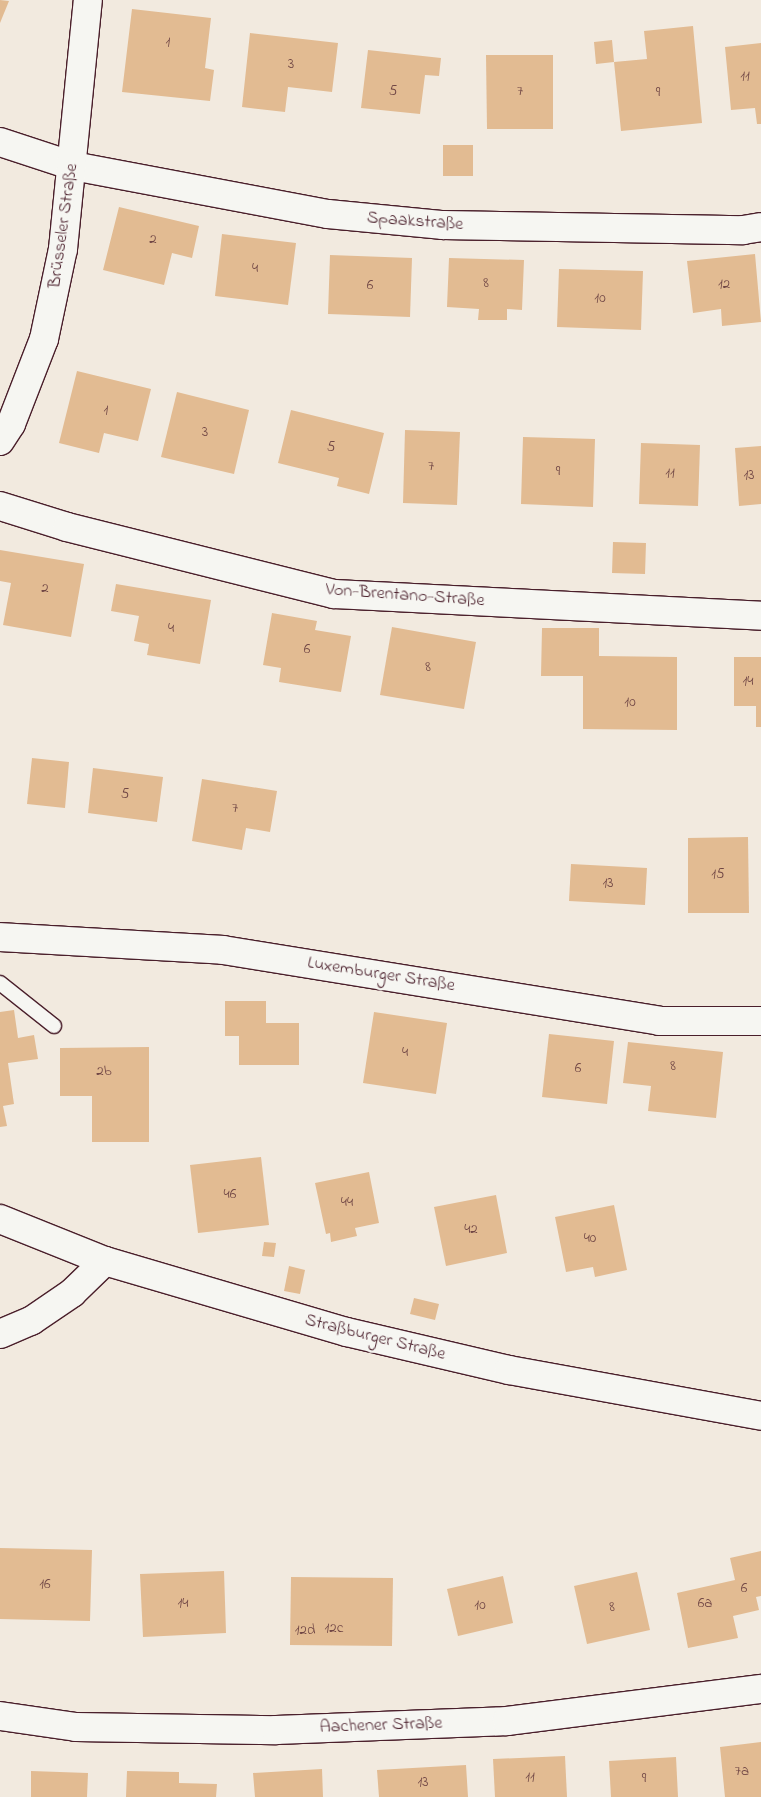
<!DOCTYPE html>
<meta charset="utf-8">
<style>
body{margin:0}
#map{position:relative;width:761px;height:1797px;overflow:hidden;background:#f2eadf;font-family:"Indie Flower",sans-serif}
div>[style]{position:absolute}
.building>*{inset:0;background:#e2bb92}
.roads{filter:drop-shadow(1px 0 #4a1f2b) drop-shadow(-1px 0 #4a1f2b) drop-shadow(0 1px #4a1f2b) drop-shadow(0 -1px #4a1f2b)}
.lane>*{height:14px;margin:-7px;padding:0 7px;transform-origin:7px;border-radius:7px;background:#f6f6f2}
.street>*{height:28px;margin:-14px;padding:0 14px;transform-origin:14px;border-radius:14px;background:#f6f6f2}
span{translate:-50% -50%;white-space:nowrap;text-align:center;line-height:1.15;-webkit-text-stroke:5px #f6f6f2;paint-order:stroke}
.number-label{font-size:15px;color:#704645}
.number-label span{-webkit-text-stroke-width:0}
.street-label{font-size:18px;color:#4a1f2b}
</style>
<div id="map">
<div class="building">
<i style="clip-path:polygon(0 0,9px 1px,0 23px)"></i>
<i style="clip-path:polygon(132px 9px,211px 18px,205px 68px,214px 70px,210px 101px,122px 92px)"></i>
<i style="clip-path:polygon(693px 26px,702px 123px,621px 131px,614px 62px,647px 59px,644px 31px)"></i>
<i style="clip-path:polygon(250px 33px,338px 43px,332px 92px,288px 87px,285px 112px,242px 107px)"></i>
<i style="clip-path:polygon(612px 40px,614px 62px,596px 64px,594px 42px)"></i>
<i style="clip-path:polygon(761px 43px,761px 124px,757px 124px,755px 108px,731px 110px,725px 47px)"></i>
<i style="clip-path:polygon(368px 50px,441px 58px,439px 76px,425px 75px,420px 114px,361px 108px)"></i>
<i style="clip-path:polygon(486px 55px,553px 55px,553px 129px,487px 129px)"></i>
<i style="clip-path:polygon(443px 145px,473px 145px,473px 176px,443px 176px)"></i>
<i style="clip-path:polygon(119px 207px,199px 226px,192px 258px,172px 253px,164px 285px,103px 270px)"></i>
<i style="clip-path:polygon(222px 234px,296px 243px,288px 305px,215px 296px)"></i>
<i style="clip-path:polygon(755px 254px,761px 322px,722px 326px,721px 309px,693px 313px,687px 261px)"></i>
<i style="clip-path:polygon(330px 255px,412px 258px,410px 317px,328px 314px)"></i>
<i style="clip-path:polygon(449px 258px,524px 260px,522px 310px,507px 309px,507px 320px,478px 320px,479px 309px,447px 307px)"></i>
<i style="clip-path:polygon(559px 269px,643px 271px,641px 330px,557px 327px)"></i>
<i style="clip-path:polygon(77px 371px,151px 389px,138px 441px,104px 433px,99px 453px,59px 443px)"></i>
<i style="clip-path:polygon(177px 392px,249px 410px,234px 474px,161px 457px)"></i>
<i style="clip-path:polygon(291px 410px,384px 433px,369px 494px,337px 486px,339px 478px,278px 463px)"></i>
<i style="clip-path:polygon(405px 430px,460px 432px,457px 505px,403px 503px)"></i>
<i style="clip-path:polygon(523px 437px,595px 439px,593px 507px,521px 504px)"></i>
<i style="clip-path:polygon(641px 443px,700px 445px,698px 506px,639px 504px)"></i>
<i style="clip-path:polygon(761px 446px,761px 504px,739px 506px,735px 448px)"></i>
<i style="clip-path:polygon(613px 542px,646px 543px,645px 574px,612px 573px)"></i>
<i style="clip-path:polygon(0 550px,84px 564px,71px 637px,3px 625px,11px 583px,0 581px)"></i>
<i style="clip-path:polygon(116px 584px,211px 600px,200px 664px,147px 655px,149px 644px,134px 641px,139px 616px,111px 611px)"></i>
<i style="clip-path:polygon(272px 613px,317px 621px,315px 630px,351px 636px,341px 692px,279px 682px,281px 668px,263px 665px)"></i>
<i style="clip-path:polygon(392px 627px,476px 642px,464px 709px,380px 695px)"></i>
<i style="clip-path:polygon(542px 628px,599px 628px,599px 656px,677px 657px,677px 730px,583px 729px,583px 676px,541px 676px)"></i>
<i style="clip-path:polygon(734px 657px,761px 657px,761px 727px,756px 727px,756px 706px,734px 706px)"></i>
<i style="clip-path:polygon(32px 758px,69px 762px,65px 808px,27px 804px)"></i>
<i style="clip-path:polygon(93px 768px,163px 777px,157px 822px,88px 813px)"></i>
<i style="clip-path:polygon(202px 779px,277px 791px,270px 832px,246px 828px,242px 850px,192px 841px)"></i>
<i style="clip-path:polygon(748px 837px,749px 913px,688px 913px,688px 838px)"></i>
<i style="clip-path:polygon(571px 864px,647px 868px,645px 905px,569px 901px)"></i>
<i style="clip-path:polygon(225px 1001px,266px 1001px,266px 1023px,299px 1023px,299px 1065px,239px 1065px,239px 1036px,225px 1036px)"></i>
<i style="clip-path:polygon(14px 1010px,18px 1038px,34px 1035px,38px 1059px,8px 1063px,14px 1104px,3px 1106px,7px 1126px,0 1127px,0 1012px)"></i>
<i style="clip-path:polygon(374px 1012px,447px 1023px,436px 1094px,363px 1083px)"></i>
<i style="clip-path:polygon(549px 1034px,614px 1041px,607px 1104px,542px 1097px)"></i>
<i style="clip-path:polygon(628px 1042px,723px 1052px,716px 1118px,648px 1111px,651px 1086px,623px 1083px)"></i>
<i style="clip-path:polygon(149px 1047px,149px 1142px,92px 1142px,92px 1096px,60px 1096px,60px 1048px)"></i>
<i style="clip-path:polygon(261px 1157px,269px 1225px,198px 1233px,190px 1165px)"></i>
<i style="clip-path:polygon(369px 1172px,379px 1223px,355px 1228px,357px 1236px,331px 1242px,330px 1233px,326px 1234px,315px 1183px)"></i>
<i style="clip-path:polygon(496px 1195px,507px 1253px,446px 1266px,434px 1207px)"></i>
<i style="clip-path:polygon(614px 1205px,627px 1270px,595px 1277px,593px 1267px,566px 1272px,555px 1217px)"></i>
<i style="clip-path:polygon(264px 1242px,276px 1243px,274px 1257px,262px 1256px)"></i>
<i style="clip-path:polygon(289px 1266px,305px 1270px,300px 1294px,284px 1291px)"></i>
<i style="clip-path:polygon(414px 1298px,439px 1304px,435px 1320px,410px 1314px)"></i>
<i style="clip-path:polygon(0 1548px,92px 1550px,90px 1621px,0 1619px)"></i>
<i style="clip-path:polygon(761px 1551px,761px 1596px,756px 1597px,759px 1610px,733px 1616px,738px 1638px,688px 1648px,677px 1593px,735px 1580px,730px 1558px)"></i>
<i style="clip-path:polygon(224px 1571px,226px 1633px,143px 1637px,140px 1574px)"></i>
<i style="clip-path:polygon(637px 1572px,650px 1630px,587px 1644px,574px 1586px)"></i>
<i style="clip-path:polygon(503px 1576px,513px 1623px,458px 1636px,447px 1589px)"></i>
<i style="clip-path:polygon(291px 1577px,393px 1578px,392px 1646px,290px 1645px)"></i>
<i style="clip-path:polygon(761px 1742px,761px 1797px,725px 1797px,720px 1747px)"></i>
<i style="clip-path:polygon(565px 1756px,567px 1797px,495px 1797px,493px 1759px)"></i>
<i style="clip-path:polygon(676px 1757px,678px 1797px,611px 1797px,609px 1761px)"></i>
<i style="clip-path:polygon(466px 1765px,468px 1797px,379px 1797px,377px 1770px)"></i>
<i style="clip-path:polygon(322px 1769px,323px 1797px,255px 1797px,253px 1773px)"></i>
<i style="clip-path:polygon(31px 1771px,88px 1773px,87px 1797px,31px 1797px)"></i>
<i style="clip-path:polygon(127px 1771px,179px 1772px,179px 1783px,217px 1784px,216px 1797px,126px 1797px)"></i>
</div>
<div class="roads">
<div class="lane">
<i style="left:0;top:983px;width:69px;rotate:38.5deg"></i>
</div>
<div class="street">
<i style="left:0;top:142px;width:77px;rotate:18.2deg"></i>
<i style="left:73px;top:166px;width:259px;rotate:10.7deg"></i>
<i style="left:328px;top:214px;width:116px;rotate:5.5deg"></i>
<i style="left:443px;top:225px;width:300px;rotate:1deg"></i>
<i style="left:743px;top:230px;width:18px;rotate:-9deg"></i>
<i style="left:0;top:441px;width:20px;rotate:-57deg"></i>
<i style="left:11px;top:424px;width:91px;rotate:-68.8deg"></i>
<i style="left:44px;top:339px;width:92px;rotate:-78.1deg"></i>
<i style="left:63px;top:249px;width:250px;rotate:-84.3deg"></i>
<i style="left:0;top:506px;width:70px;rotate:17.4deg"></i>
<i style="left:67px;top:527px;width:275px;rotate:14.1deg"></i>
<i style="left:334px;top:594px;width:428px;rotate:2.9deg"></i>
<i style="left:0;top:937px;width:223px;rotate:3.3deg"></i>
<i style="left:223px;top:950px;width:442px;rotate:9.2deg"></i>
<i style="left:659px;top:1021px;width:102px"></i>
<i style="left:0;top:1219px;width:113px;rotate:21.8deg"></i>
<i style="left:105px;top:1261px;width:252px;rotate:16.4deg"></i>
<i style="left:347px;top:1332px;width:166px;rotate:13.2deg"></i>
<i style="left:509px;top:1370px;width:256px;rotate:10.3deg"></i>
<i style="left:0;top:1334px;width:34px;rotate:-23deg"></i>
<i style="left:31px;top:1321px;width:50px;rotate:-34.3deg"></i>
<i style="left:72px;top:1293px;width:46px;rotate:-44.1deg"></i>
<i style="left:0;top:1716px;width:77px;rotate:8.2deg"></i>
<i style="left:76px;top:1727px;width:200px;rotate:0.9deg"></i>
<i style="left:276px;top:1730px;width:231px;rotate:-2.2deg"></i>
<i style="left:507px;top:1721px;width:256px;rotate:-7.2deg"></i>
</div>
</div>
<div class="number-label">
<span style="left:168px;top:43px">1</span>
<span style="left:291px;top:65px">3</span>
<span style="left:745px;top:77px">11</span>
<span style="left:393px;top:92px">5</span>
<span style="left:520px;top:92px">7</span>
<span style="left:658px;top:93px">9</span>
<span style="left:153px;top:240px">2</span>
<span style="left:255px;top:269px">4</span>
<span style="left:486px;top:284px">8</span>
<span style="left:724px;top:285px">12</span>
<span style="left:370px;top:286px">6</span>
<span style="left:600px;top:299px">10</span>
<span style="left:106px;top:411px">1</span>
<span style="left:205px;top:433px">3</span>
<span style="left:331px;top:448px">5</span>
<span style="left:431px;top:467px">7</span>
<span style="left:558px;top:472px">9</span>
<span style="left:670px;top:474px">11</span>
<span style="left:749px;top:476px">13</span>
<span style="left:45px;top:589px">2</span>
<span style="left:171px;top:629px">4</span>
<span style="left:307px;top:650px">6</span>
<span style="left:428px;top:668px">8</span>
<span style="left:748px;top:682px">14</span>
<span style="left:630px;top:703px">10</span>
<span style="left:125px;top:795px">5</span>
<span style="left:235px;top:809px">7</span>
<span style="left:718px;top:875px">15</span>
<span style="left:608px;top:884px">13</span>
<span style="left:405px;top:1053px">4</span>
<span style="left:673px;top:1067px">8</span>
<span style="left:578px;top:1069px">6</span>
<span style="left:104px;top:1072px">2b</span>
<span style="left:230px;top:1195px">46</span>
<span style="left:347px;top:1203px">44</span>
<span style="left:471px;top:1230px">42</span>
<span style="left:590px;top:1239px">40</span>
<span style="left:45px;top:1585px">16</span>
<span style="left:744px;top:1589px">6</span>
<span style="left:183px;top:1604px">14</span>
<span style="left:705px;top:1604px">6a</span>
<span style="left:480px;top:1606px">10</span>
<span style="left:612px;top:1608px">8</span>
<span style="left:334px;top:1629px">12c</span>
<span style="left:305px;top:1631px">12d</span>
<span style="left:742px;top:1772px">7a</span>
<span style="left:530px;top:1778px">11</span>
<span style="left:644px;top:1779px">9</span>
<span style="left:423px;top:1783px">13</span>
</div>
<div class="street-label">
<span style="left:415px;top:222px;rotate:4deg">Spaakstraße</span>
<span style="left:64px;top:226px;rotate:-82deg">Brüsseler Straße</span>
<span style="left:405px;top:596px;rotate:4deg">Von-Brentano-Straße</span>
<span style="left:381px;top:975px;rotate:9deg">Luxemburger Straße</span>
<span style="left:375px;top:1338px;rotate:14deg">Straßburger Straße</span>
<span style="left:381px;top:1726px;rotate:-2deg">Aachener Straße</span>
</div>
</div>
